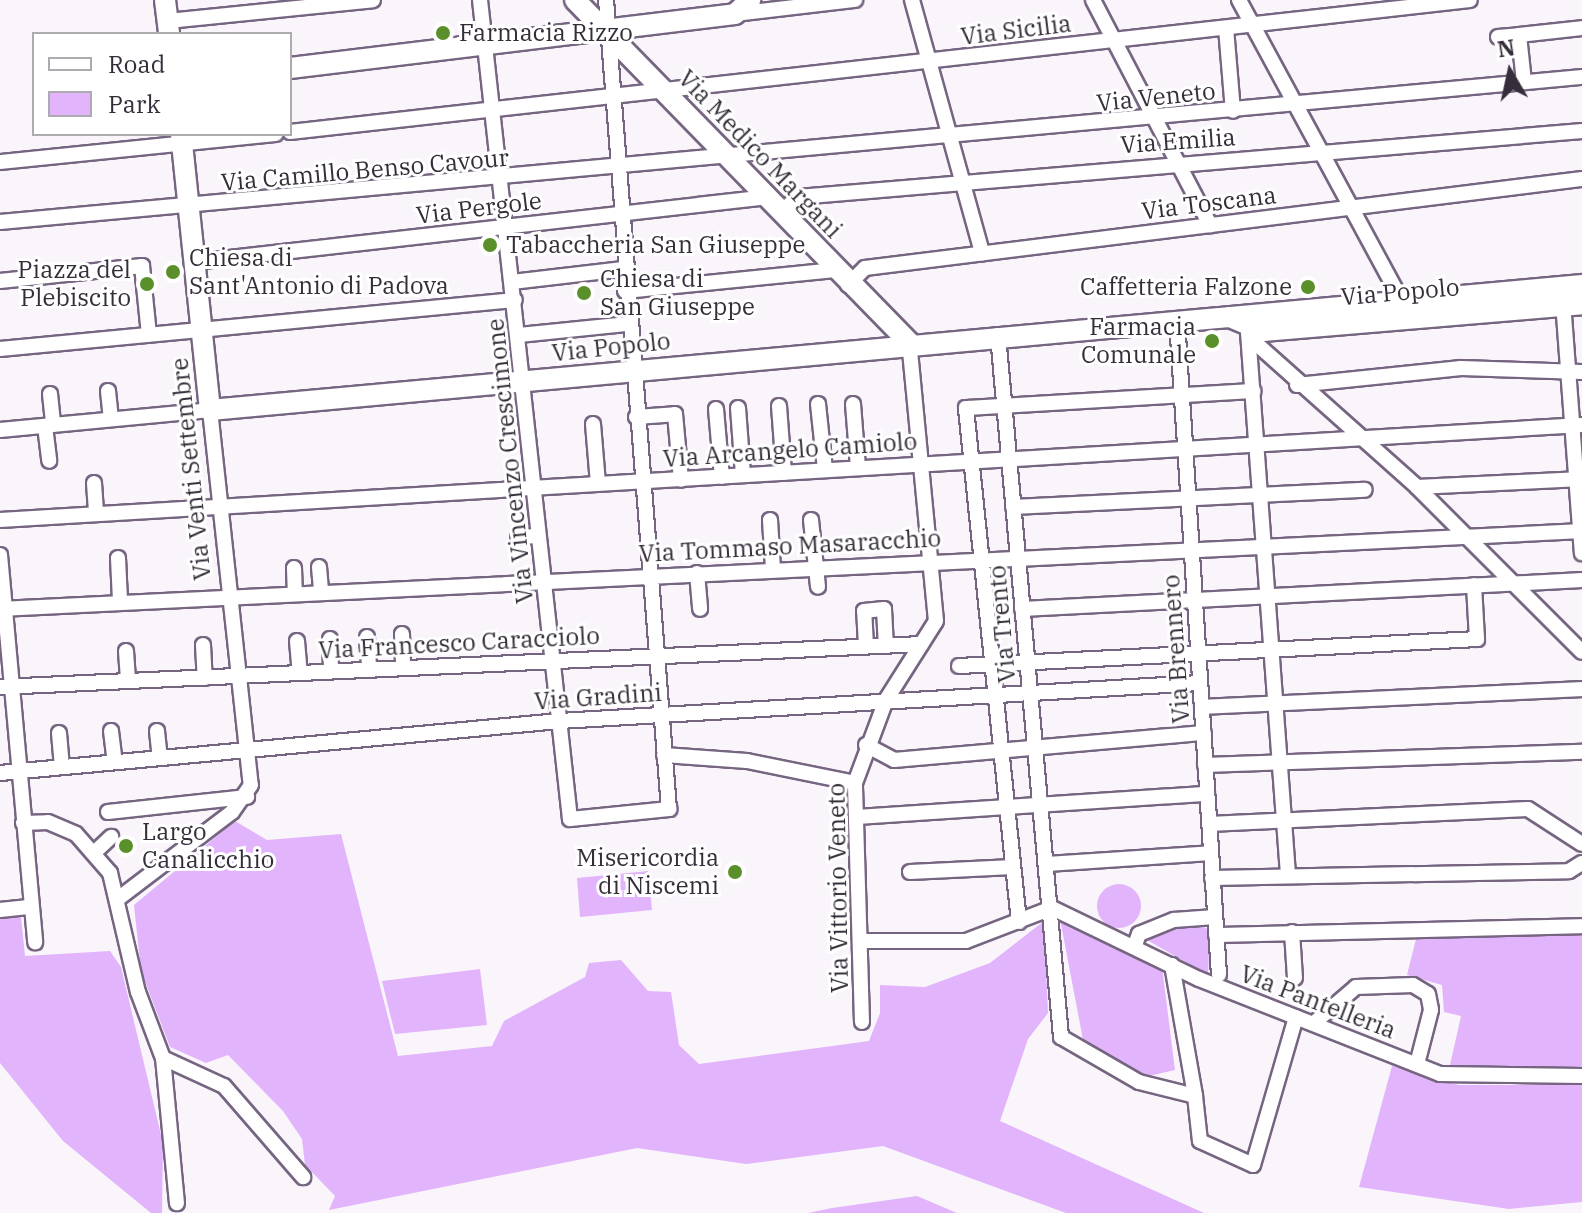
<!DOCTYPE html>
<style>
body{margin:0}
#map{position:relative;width:1582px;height:1213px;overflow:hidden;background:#f9f5fb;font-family:"IBM Plex Serif",serif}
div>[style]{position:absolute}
.green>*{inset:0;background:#e2b4fc}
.round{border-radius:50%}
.roads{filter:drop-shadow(2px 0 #766580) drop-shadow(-2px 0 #766580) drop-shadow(0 2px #766580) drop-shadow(0 -2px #766580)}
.street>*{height:14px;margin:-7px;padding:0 7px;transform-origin:7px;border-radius:7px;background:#fff}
.secondary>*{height:20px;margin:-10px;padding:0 10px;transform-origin:10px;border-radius:10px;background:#fff}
.dots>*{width:22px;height:22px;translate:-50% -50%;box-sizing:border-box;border:4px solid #fff;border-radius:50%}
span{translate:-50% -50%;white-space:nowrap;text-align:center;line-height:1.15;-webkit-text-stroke:6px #fff;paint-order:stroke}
.street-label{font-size:24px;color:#352e3a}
.poi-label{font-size:24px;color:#352e3a}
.left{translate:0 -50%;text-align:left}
.right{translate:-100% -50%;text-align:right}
.legend{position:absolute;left:32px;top:32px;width:260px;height:104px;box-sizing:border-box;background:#fff;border:2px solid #aeabb0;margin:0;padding:10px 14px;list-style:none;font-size:24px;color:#352e3a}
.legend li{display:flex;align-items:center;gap:16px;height:40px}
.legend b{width:40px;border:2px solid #aeabb0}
.north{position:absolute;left:1470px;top:32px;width:80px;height:80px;-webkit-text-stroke:6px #fff;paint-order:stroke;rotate:351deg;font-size:22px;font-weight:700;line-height:32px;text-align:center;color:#352e3a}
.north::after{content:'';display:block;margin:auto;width:28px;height:36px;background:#352e3a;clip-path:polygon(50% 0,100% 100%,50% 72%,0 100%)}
</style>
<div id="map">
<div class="green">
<i style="clip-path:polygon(235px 821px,267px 840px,341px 834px,398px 1056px,492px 1046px,504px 1021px,585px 977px,589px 963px,621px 960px,648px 991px,671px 992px,679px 1045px,699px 1064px,869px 1041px,880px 1013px,880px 985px,925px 987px,990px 963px,1044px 921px,1048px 1013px,1028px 1039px,1000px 1121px,1204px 1213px,1066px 1213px,883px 1146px,746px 1164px,637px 1148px,329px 1210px,335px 1196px,305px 1165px,302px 1139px,283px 1111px,228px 1055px,206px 1063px,170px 1047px,141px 971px,134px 905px)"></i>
<i style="clip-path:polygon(648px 871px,652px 910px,580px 917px,577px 878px)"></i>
<i class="round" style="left:1097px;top:884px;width:44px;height:44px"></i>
<i style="clip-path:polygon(21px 917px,25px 956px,110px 951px,121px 967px,163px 1143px,162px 1213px,151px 1213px,63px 1141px,0 1063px,0 919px)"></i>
<i style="clip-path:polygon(1060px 919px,1162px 967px,1175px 1070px,1149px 1076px,1084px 1045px)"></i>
<i style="clip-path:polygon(1194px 923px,1210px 930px,1208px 975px,1147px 940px)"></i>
<i style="clip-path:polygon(1582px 931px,1582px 1071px,1450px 1065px,1461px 1016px,1444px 1012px,1442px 985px,1407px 975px,1417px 935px)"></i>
<i style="clip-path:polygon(480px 969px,487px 1025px,395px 1034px,382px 981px)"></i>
<i style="clip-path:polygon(1392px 1066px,1459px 1085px,1582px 1085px,1582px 1202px,1509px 1209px,1359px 1187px)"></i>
<i style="clip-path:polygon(917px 1196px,957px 1213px,808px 1213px,832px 1208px)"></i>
</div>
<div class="roads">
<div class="street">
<i style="left:480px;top:0;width:824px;rotate:83.73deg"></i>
<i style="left:570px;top:819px;width:100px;rotate:-5.8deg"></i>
<i style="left:669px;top:809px;width:811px;rotate:-94.45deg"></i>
<i style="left:912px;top:0;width:263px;rotate:74.5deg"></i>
<i style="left:1093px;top:0;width:254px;rotate:62.5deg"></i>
<i style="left:1239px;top:0;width:340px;rotate:61.6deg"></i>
<i style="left:735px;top:14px;width:121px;rotate:-6.7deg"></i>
<i style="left:168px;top:21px;width:206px;rotate:-5.8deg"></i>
<i style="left:1226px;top:28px;width:83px;rotate:85.2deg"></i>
<i style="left:1498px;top:37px;width:21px;rotate:-5deg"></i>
<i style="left:1524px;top:82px;width:47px;rotate:-96.1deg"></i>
<i style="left:1519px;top:35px;width:63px;rotate:-6.3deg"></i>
<i style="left:290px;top:132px;width:1187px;rotate:-6.38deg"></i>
<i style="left:0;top:162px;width:277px;rotate:-5.8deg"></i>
<i style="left:782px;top:211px;width:21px;rotate:-41deg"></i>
<i style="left:798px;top:197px;width:787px;rotate:-4.81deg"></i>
<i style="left:0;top:222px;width:1589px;rotate:-5.24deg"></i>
<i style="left:194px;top:262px;width:578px;rotate:-6.46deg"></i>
<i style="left:0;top:281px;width:143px;rotate:-6deg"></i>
<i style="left:142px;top:266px;width:69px;rotate:84.2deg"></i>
<i style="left:512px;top:282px;width:112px;rotate:-6.7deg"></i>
<i style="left:848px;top:285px;width:24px;rotate:-45deg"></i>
<i style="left:865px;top:268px;width:723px;rotate:-7.08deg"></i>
<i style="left:625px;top:291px;width:211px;rotate:-5.7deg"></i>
<i style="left:1563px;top:302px;width:252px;rotate:85.7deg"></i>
<i style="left:1247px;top:319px;width:558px;rotate:85.78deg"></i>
<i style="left:1177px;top:320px;width:656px;rotate:86.33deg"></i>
<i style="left:519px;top:335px;width:110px;rotate:-5.8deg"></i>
<i style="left:998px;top:335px;width:705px;rotate:84.87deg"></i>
<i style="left:1061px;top:1037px;width:90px;rotate:30deg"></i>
<i style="left:1139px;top:1082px;width:58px;rotate:14deg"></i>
<i style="left:1195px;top:1096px;width:45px;rotate:83.7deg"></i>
<i style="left:1200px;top:1141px;width:58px;rotate:24.4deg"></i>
<i style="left:1253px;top:1165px;width:154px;rotate:-73.8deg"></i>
<i style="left:1250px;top:338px;width:224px;rotate:41.7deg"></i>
<i style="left:1417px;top:487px;width:233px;rotate:45deg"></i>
<i style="left:0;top:349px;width:517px;rotate:-5.44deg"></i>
<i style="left:1297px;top:385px;width:165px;rotate:-5.9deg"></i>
<i style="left:1461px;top:368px;width:121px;rotate:1.9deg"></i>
<i style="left:108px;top:391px;width:28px;rotate:84deg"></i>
<i style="left:50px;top:394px;width:31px;rotate:84deg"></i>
<i style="left:818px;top:404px;width:66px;rotate:83.9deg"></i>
<i style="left:853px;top:404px;width:64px;rotate:85.5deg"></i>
<i style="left:779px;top:406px;width:67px;rotate:85.7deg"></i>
<i style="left:738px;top:408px;width:67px;rotate:85.7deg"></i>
<i style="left:716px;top:409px;width:68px;rotate:85deg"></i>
<i style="left:636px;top:417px;width:39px;rotate:-4deg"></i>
<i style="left:675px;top:414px;width:66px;rotate:84.8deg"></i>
<i style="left:593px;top:424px;width:60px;rotate:85.2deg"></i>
<i style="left:45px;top:426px;width:35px;rotate:83deg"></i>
<i style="left:0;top:430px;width:211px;rotate:-5.4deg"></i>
<i style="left:210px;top:410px;width:377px;rotate:83.8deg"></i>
<i style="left:251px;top:785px;width:33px;rotate:125deg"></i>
<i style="left:232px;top:812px;width:142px;rotate:142.7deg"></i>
<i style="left:94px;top:483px;width:31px;rotate:86deg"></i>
<i style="left:1417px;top:487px;width:165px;rotate:-2.8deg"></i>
<i style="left:1013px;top:507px;width:352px;rotate:-2.8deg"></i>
<i style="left:0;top:520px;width:1585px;rotate:-3.44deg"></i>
<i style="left:770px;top:520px;width:49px;rotate:86.5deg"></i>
<i style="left:811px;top:520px;width:67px;rotate:84deg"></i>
<i style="left:518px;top:537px;width:20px;rotate:-3deg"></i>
<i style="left:0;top:555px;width:389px;rotate:84.8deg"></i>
<i style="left:118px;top:558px;width:43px;rotate:87.3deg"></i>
<i style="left:319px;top:567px;width:24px;rotate:85deg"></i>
<i style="left:294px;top:568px;width:24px;rotate:88deg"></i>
<i style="left:697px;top:573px;width:36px;rotate:85deg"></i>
<i style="left:0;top:609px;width:1584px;rotate:-2.82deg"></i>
<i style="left:1022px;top:609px;width:561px;rotate:-2.96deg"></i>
<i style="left:402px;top:634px;width:33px;rotate:88deg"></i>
<i style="left:367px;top:637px;width:32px;rotate:86deg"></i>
<i style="left:330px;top:639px;width:32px;rotate:88deg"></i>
<i style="left:297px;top:641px;width:32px;rotate:85deg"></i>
<i style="left:203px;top:645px;width:33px;rotate:87deg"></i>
<i style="left:866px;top:646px;width:35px;rotate:-93deg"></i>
<i style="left:864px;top:611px;width:20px;rotate:-6deg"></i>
<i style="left:884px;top:609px;width:36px;rotate:87deg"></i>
<i style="left:126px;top:651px;width:30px;rotate:86deg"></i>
<i style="left:959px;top:666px;width:519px;rotate:-2.98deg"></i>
<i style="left:1477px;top:639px;width:54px;rotate:-93.2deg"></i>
<i style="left:0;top:687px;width:922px;rotate:-2.67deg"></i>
<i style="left:1202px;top:707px;width:380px;rotate:-2.7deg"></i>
<i style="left:111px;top:731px;width:31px;rotate:83deg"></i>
<i style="left:157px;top:731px;width:27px;rotate:84deg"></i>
<i style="left:59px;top:733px;width:34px;rotate:85deg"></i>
<i style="left:866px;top:745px;width:32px;rotate:28deg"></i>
<i style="left:894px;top:760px;width:311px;rotate:-5deg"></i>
<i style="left:664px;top:755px;width:83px;rotate:4.1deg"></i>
<i style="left:747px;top:761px;width:110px;rotate:11.5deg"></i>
<i style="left:1205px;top:765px;width:377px;rotate:-2deg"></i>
<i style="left:0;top:773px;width:562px;rotate:-5.31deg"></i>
<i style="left:560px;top:721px;width:641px;rotate:-3.4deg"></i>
<i style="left:108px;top:812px;width:140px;rotate:-6.2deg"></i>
<i style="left:857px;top:817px;width:351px;rotate:-3.8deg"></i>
<i style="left:23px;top:823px;width:25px;rotate:-2deg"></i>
<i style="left:48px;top:822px;width:30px;rotate:23deg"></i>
<i style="left:76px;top:834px;width:52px;rotate:48.9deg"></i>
<i style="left:110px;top:873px;width:122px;rotate:76.8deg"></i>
<i style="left:138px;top:992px;width:71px;rotate:69.3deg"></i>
<i style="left:163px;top:1058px;width:146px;rotate:84.5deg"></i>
<i style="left:1209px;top:824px;width:319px;rotate:-2.7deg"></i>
<i style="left:1528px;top:809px;width:64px;rotate:32.9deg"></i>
<i style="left:96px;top:851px;width:21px;rotate:-43deg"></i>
<i style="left:1047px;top:864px;width:164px;rotate:-3.8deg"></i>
<i style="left:910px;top:872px;width:103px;rotate:-2.8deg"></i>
<i style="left:1212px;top:878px;width:357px;rotate:-1.1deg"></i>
<i style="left:1569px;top:871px;width:15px;rotate:-32deg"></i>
<i style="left:0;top:910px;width:31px;rotate:-6deg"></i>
<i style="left:1019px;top:922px;width:517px;rotate:-95.89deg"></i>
<i style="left:966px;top:408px;width:288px;rotate:-3.4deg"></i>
<i style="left:1292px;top:932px;width:46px;rotate:86.3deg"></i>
<i style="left:1216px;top:935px;width:366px;rotate:-1.4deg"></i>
<i style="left:860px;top:941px;width:106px"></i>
<i style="left:966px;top:941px;width:92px;rotate:-21deg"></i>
<i style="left:1052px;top:908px;width:163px;rotate:25.8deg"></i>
<i style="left:1199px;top:979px;width:259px;rotate:21.5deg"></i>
<i style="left:1440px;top:1074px;width:142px;rotate:0.8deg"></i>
<i style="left:1135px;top:945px;width:12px;rotate:-70deg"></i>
<i style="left:1139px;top:934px;width:38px;rotate:-22deg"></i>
<i style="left:1174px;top:920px;width:41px;rotate:-4.2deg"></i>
<i style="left:1172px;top:965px;width:133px;rotate:80deg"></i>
<i style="left:862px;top:1022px;width:239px;rotate:-91.7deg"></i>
<i style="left:855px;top:783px;width:89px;rotate:-69.5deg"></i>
<i style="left:886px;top:700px;width:93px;rotate:-57.7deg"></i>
<i style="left:936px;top:621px;width:280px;rotate:-95.5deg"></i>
<i style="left:1314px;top:1023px;width:55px;rotate:-40.6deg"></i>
<i style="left:1356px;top:987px;width:57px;rotate:-2deg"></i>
<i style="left:1413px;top:985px;width:17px;rotate:31deg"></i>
<i style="left:1428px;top:994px;width:16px;rotate:79deg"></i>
<i style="left:1431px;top:1010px;width:56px;rotate:104.5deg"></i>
<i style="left:163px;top:1058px;width:67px;rotate:24.7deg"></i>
<i style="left:224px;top:1086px;width:121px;rotate:49deg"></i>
</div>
<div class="secondary">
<i style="left:165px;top:0;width:34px;rotate:83deg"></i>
<i style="left:575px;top:0;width:478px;rotate:45.7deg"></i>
<i style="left:290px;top:68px;width:448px;rotate:-6.9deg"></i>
<i style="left:735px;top:14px;width:21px;rotate:-43deg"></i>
<i style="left:181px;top:134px;width:278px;rotate:84deg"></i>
<i style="left:210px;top:410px;width:1378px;rotate:-5.21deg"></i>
<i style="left:1230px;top:317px;width:36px;rotate:23deg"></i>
<i style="left:1263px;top:331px;width:320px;rotate:-4.8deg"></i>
</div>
</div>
<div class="dots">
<i style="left:443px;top:33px;background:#5a902a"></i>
<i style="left:490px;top:245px;background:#5a902a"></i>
<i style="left:173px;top:272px;background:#5a902a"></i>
<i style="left:147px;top:284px;background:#5a902a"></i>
<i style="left:1308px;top:287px;background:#5a902a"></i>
<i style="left:584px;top:293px;background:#5a902a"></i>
<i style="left:1212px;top:341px;background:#5a902a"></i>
<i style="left:126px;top:846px;background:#5a902a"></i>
<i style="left:735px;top:872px;background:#5a902a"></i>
</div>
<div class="street-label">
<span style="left:1016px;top:30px;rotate:-7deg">Via Sicilia</span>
<span style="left:1156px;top:97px;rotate:-6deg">Via Veneto</span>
<span style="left:1178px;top:141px;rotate:-4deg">Via Emilia</span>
<span style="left:760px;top:154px;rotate:46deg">Via Medico Margani</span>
<span style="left:365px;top:170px;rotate:-5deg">Via Camillo Benso Cavour</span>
<span style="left:1209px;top:203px;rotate:-7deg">Via Toscana</span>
<span style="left:479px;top:208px;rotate:-7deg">Via Pergole</span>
<span style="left:1400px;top:292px;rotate:-5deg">Via Popolo</span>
<span style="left:611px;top:347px;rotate:-6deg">Via Popolo</span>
<span style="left:790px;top:450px;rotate:-4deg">Via Arcangelo Camiolo</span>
<span style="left:510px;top:461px;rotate:-96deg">Via Vincenzo Crescimone</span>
<span style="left:191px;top:469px;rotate:-96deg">Via Venti Settembre</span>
<span style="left:790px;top:546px;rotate:-3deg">Via Tommaso Masaracchio</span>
<span style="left:1002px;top:624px;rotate:-95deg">Via Trento</span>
<span style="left:459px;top:643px;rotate:-3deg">Via Francesco Caracciolo</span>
<span style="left:1176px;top:649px;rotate:-94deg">Via Brennero</span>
<span style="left:598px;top:697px;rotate:-4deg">Via Gradini</span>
<span style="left:838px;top:888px;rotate:-91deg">Via Vittorio Veneto</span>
<span style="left:1318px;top:1002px;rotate:21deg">Via Pantelleria</span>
</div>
<div class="poi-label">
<span class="left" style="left:459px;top:33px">Farmacia Rizzo</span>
<span class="left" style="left:506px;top:245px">Tabaccheria San Giuseppe</span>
<span class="left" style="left:189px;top:272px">Chiesa di<br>Sant'Antonio di Padova</span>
<span class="right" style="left:131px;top:284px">Piazza del<br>Plebiscito</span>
<span class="left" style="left:600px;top:293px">Chiesa di<br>San Giuseppe</span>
<span class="right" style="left:1292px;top:287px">Caffetteria Falzone</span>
<span class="right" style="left:1196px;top:341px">Farmacia<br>Comunale</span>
<span class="left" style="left:142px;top:846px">Largo<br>Canalicchio</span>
<span class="right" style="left:719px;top:872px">Misericordia<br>di Niscemi</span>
</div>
<ul class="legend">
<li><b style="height:10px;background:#fff"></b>Road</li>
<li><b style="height:22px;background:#e2b4fc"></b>Park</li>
</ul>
<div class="north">N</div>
</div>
